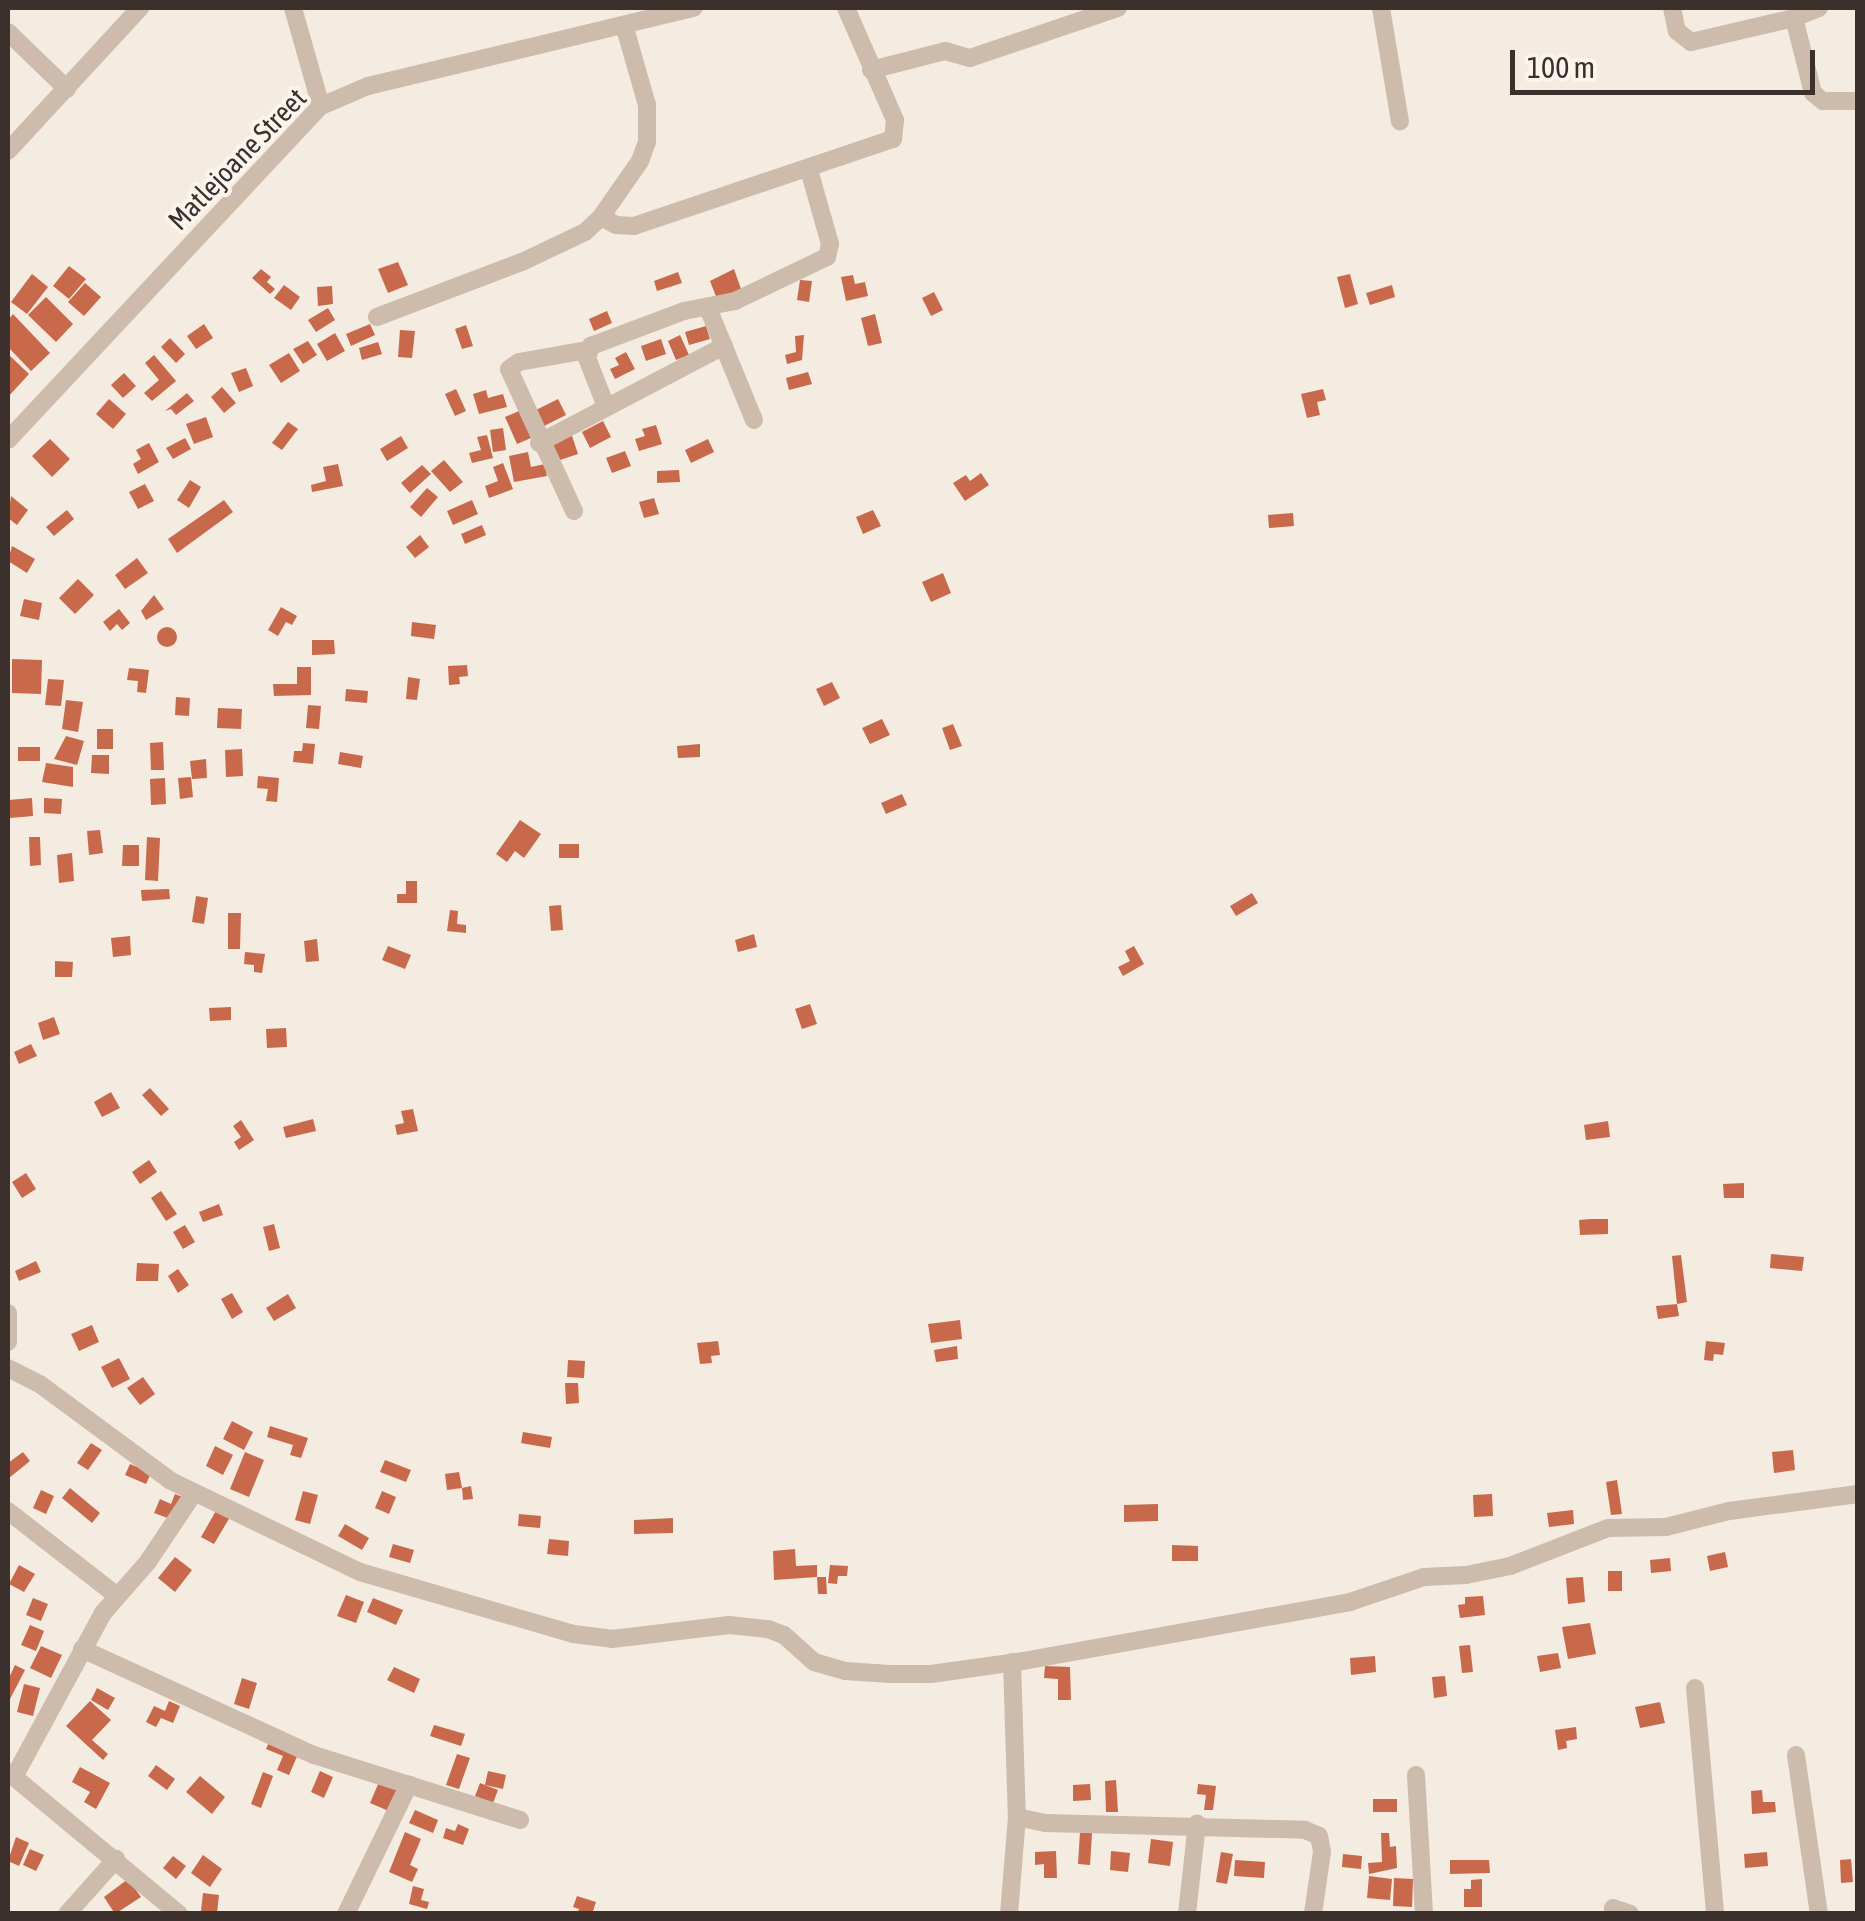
<!DOCTYPE html>
<style>
body{margin:0}
#map{position:relative;width:1865px;height:1921px;overflow:hidden;background:#f4ebe1;font-family:"Asap Condensed",sans-serif}
div>[style]{position:absolute}
.building>*{inset:0;background:#c8694b}
.round{border-radius:50%}
.street>*{height:18px;margin:-9px;padding:0 9px;transform-origin:9px;border-radius:9px;background:#cdbbac}
span{translate:-50% -50%;white-space:nowrap;text-align:center;line-height:1.15;-webkit-text-stroke:8px #fbf5ee;paint-order:stroke}
.street-label{font-size:28px;color:#3b302b}
.frame{position:absolute;inset:0;border:10px solid #3b302b;pointer-events:none}
.scale{position:absolute;left:1510px;top:50px;width:305px;height:45px;box-sizing:border-box;border:5px solid #3b302b;border-top:0;padding-left:12px;font-size:30px;line-height:35px;white-space:nowrap;color:#3b302b;-webkit-text-stroke:8px #fbf5ee;paint-order:stroke}
</style>
<div id="map">
<div class="building">
<i style="clip-path:polygon(398px 262px,408px 285px,388px 293px,378px 269px)"></i>
<i style="clip-path:polygon(69px 266px,86px 279px,69px 299px,53px 286px)"></i>
<i style="clip-path:polygon(261px 269px,271px 277px,267px 282px,275px 289px,270px 294px,252px 278px)"></i>
<i style="clip-path:polygon(734px 269px,741px 289px,717px 299px,710px 281px)"></i>
<i style="clip-path:polygon(678px 272px,682px 283px,657px 291px,654px 281px)"></i>
<i style="clip-path:polygon(32px 274px,48px 287px,27px 314px,11px 302px)"></i>
<i style="clip-path:polygon(1350px 274px,1358px 304px,1345px 308px,1337px 277px)"></i>
<i style="clip-path:polygon(853px 275px,855px 284px,865px 282px,868px 296px,846px 301px,841px 277px)"></i>
<i style="clip-path:polygon(800px 280px,812px 281px,809px 302px,797px 300px)"></i>
<i style="clip-path:polygon(85px 283px,101px 297px,84px 316px,68px 302px)"></i>
<i style="clip-path:polygon(284px 285px,300px 297px,291px 310px,274px 298px)"></i>
<i style="clip-path:polygon(1392px 285px,1395px 297px,1370px 305px,1366px 293px)"></i>
<i style="clip-path:polygon(332px 286px,333px 304px,318px 306px,317px 287px)"></i>
<i style="clip-path:polygon(934px 292px,943px 310px,931px 316px,922px 298px)"></i>
<i style="clip-path:polygon(46px 297px,73px 324px,56px 342px,28px 315px)"></i>
<i style="clip-path:polygon(328px 308px,335px 320px,316px 332px,308px 320px)"></i>
<i style="clip-path:polygon(607px 311px,612px 323px,594px 331px,589px 319px)"></i>
<i style="clip-path:polygon(13px 314px,50px 353px,31px 371px,8px 347px,8px 320px)"></i>
<i style="clip-path:polygon(875px 314px,882px 343px,868px 346px,861px 318px)"></i>
<i style="clip-path:polygon(204px 324px,213px 338px,196px 349px,187px 336px)"></i>
<i style="clip-path:polygon(370px 324px,375px 335px,351px 346px,346px 334px)"></i>
<i style="clip-path:polygon(466px 325px,473px 346px,462px 349px,455px 329px)"></i>
<i style="clip-path:polygon(706px 326px,710px 339px,689px 345px,685px 332px)"></i>
<i style="clip-path:polygon(400px 330px,415px 331px,412px 358px,398px 357px)"></i>
<i style="clip-path:polygon(335px 333px,345px 351px,327px 361px,317px 344px)"></i>
<i style="clip-path:polygon(680px 335px,689px 355px,676px 360px,668px 341px)"></i>
<i style="clip-path:polygon(804px 335px,802px 360px,787px 364px,785px 355px,796px 352px,795px 336px)"></i>
<i style="clip-path:polygon(170px 338px,185px 354px,176px 363px,161px 347px)"></i>
<i style="clip-path:polygon(661px 339px,666px 354px,646px 361px,641px 346px)"></i>
<i style="clip-path:polygon(308px 341px,317px 355px,303px 364px,293px 349px)"></i>
<i style="clip-path:polygon(378px 342px,382px 354px,362px 360px,359px 348px)"></i>
<i style="clip-path:polygon(626px 352px,635px 369px,615px 379px,610px 369px,619px 365px,615px 358px)"></i>
<i style="clip-path:polygon(289px 353px,300px 371px,281px 383px,269px 365px)"></i>
<i style="clip-path:polygon(8px 354px,29px 374px,8px 397px)"></i>
<i style="clip-path:polygon(154px 355px,176px 381px,152px 401px,144px 393px,159px 380px,145px 363px)"></i>
<i style="clip-path:polygon(246px 368px,253px 386px,239px 392px,231px 373px)"></i>
<i style="clip-path:polygon(808px 372px,812px 384px,789px 390px,786px 378px)"></i>
<i style="clip-path:polygon(124px 373px,136px 386px,123px 398px,111px 385px)"></i>
<i style="clip-path:polygon(222px 387px,236px 403px,224px 413px,211px 397px)"></i>
<i style="clip-path:polygon(456px 389px,466px 411px,455px 416px,445px 394px)"></i>
<i style="clip-path:polygon(1323px 389px,1326px 400px,1317px 402px,1320px 415px,1307px 418px,1301px 394px)"></i>
<i style="clip-path:polygon(486px 390px,488px 398px,503px 394px,507px 407px,479px 414px,473px 394px)"></i>
<i style="clip-path:polygon(187px 393px,194px 401px,176px 415px,171px 409px,165px 411px)"></i>
<i style="clip-path:polygon(109px 399px,126px 414px,113px 429px,96px 414px)"></i>
<i style="clip-path:polygon(558px 399px,566px 415px,542px 427px,534px 411px)"></i>
<i style="clip-path:polygon(519px 411px,531px 438px,517px 444px,505px 417px)"></i>
<i style="clip-path:polygon(206px 417px,213px 437px,194px 444px,186px 424px)"></i>
<i style="clip-path:polygon(603px 421px,611px 437px,590px 448px,582px 432px)"></i>
<i style="clip-path:polygon(288px 422px,298px 429px,282px 450px,272px 443px)"></i>
<i style="clip-path:polygon(656px 425px,662px 444px,639px 451px,635px 439px,645px 436px,642px 429px)"></i>
<i style="clip-path:polygon(503px 428px,506px 450px,493px 452px,490px 430px)"></i>
<i style="clip-path:polygon(571px 433px,578px 454px,557px 461px,550px 440px)"></i>
<i style="clip-path:polygon(487px 435px,493px 458px,472px 463px,469px 453px,481px 450px,477px 437px)"></i>
<i style="clip-path:polygon(401px 436px,408px 448px,387px 461px,380px 449px)"></i>
<i style="clip-path:polygon(185px 438px,191px 449px,173px 459px,166px 448px)"></i>
<i style="clip-path:polygon(50px 439px,70px 459px,52px 477px,32px 456px)"></i>
<i style="clip-path:polygon(708px 439px,714px 452px,691px 463px,685px 450px)"></i>
<i style="clip-path:polygon(149px 443px,159px 462px,138px 474px,133px 464px,141px 459px,136px 450px)"></i>
<i style="clip-path:polygon(625px 451px,631px 466px,612px 473px,606px 458px)"></i>
<i style="clip-path:polygon(528px 452px,531px 467px,545px 464px,547px 476px,514px 482px,509px 456px)"></i>
<i style="clip-path:polygon(444px 460px,463px 482px,450px 492px,431px 471px)"></i>
<i style="clip-path:polygon(503px 463px,513px 489px,489px 498px,485px 486px,498px 481px,493px 467px)"></i>
<i style="clip-path:polygon(338px 464px,343px 486px,312px 492px,311px 485px,326px 481px,323px 467px)"></i>
<i style="clip-path:polygon(422px 465px,431px 474px,410px 493px,401px 483px)"></i>
<i style="clip-path:polygon(679px 470px,680px 482px,657px 483px,657px 471px)"></i>
<i style="clip-path:polygon(981px 473px,989px 485px,965px 501px,953px 483px,966px 475px,970px 481px)"></i>
<i style="clip-path:polygon(190px 480px,201px 487px,189px 508px,177px 500px)"></i>
<i style="clip-path:polygon(145px 484px,154px 501px,138px 509px,129px 492px)"></i>
<i style="clip-path:polygon(427px 488px,438px 497px,421px 517px,410px 507px)"></i>
<i style="clip-path:polygon(11px 496px,28px 510px,17px 525px,8px 518px)"></i>
<i style="clip-path:polygon(654px 498px,659px 514px,644px 518px,639px 502px)"></i>
<i style="clip-path:polygon(224px 500px,233px 512px,177px 553px,168px 539px)"></i>
<i style="clip-path:polygon(472px 500px,478px 514px,453px 525px,447px 511px)"></i>
<i style="clip-path:polygon(67px 510px,74px 519px,54px 536px,46px 527px)"></i>
<i style="clip-path:polygon(873px 510px,881px 526px,863px 534px,856px 517px)"></i>
<i style="clip-path:polygon(1293px 513px,1294px 526px,1269px 528px,1268px 515px)"></i>
<i style="clip-path:polygon(482px 525px,486px 535px,465px 544px,461px 534px)"></i>
<i style="clip-path:polygon(420px 535px,429px 547px,415px 558px,406px 547px)"></i>
<i style="clip-path:polygon(12px 546px,35px 559px,27px 573px,8px 561px)"></i>
<i style="clip-path:polygon(137px 558px,148px 573px,125px 589px,115px 575px)"></i>
<i style="clip-path:polygon(943px 573px,951px 593px,931px 602px,922px 582px)"></i>
<i style="clip-path:polygon(78px 579px,94px 595px,75px 614px,59px 598px)"></i>
<i style="clip-path:polygon(154px 595px,164px 609px,146px 620px,141px 611px)"></i>
<i style="clip-path:polygon(24px 599px,42px 603px,39px 620px,20px 616px)"></i>
<i style="clip-path:polygon(281px 607px,297px 616px,292px 625px,286px 622px,278px 636px,268px 630px)"></i>
<i style="clip-path:polygon(119px 609px,130px 623px,122px 630px,117px 624px,110px 631px,103px 622px)"></i>
<i style="clip-path:polygon(412px 622px,436px 625px,434px 639px,411px 636px)"></i>
<i class="round" style="left:157px;top:627px;width:20px;height:20px"></i>
<i style="clip-path:polygon(312px 640px,334px 640px,335px 654px,312px 655px)"></i>
<i style="clip-path:polygon(12px 659px,42px 660px,41px 694px,12px 693px)"></i>
<i style="clip-path:polygon(467px 665px,468px 676px,459px 677px,460px 684px,449px 685px,448px 666px)"></i>
<i style="clip-path:polygon(297px 667px,311px 667px,311px 695px,274px 696px,273px 684px,297px 684px)"></i>
<i style="clip-path:polygon(129px 668px,149px 670px,146px 693px,137px 692px,138px 681px,127px 680px)"></i>
<i style="clip-path:polygon(408px 677px,420px 679px,417px 700px,406px 699px)"></i>
<i style="clip-path:polygon(48px 679px,64px 680px,61px 706px,45px 705px)"></i>
<i style="clip-path:polygon(832px 682px,840px 698px,824px 706px,816px 689px)"></i>
<i style="clip-path:polygon(346px 689px,368px 691px,367px 703px,345px 701px)"></i>
<i style="clip-path:polygon(176px 697px,190px 698px,189px 716px,175px 715px)"></i>
<i style="clip-path:polygon(66px 700px,83px 702px,78px 732px,62px 729px)"></i>
<i style="clip-path:polygon(308px 705px,321px 706px,319px 729px,306px 728px)"></i>
<i style="clip-path:polygon(218px 708px,242px 709px,241px 729px,217px 728px)"></i>
<i style="clip-path:polygon(882px 719px,890px 735px,870px 744px,862px 728px)"></i>
<i style="clip-path:polygon(953px 724px,962px 746px,950px 750px,942px 728px)"></i>
<i style="clip-path:polygon(97px 729px,113px 729px,113px 749px,97px 749px)"></i>
<i style="clip-path:polygon(66px 736px,84px 741px,77px 765px,54px 759px)"></i>
<i style="clip-path:polygon(163px 742px,164px 770px,151px 770px,150px 743px)"></i>
<i style="clip-path:polygon(303px 743px,315px 744px,313px 764px,293px 762px,294px 751px,302px 751px)"></i>
<i style="clip-path:polygon(700px 744px,700px 757px,678px 758px,677px 746px)"></i>
<i style="clip-path:polygon(18px 747px,40px 747px,40px 761px,18px 761px)"></i>
<i style="clip-path:polygon(242px 749px,243px 776px,226px 777px,225px 750px)"></i>
<i style="clip-path:polygon(340px 752px,363px 756px,361px 768px,338px 764px)"></i>
<i style="clip-path:polygon(92px 755px,109px 755px,109px 774px,91px 773px)"></i>
<i style="clip-path:polygon(206px 759px,207px 778px,192px 779px,190px 761px)"></i>
<i style="clip-path:polygon(46px 763px,73px 767px,73px 787px,42px 782px)"></i>
<i style="clip-path:polygon(258px 776px,279px 778px,277px 802px,266px 801px,268px 789px,257px 788px)"></i>
<i style="clip-path:polygon(191px 777px,193px 797px,180px 799px,178px 778px)"></i>
<i style="clip-path:polygon(165px 778px,166px 804px,151px 805px,150px 779px)"></i>
<i style="clip-path:polygon(902px 794px,907px 805px,886px 814px,881px 803px)"></i>
<i style="clip-path:polygon(32px 798px,33px 816px,10px 818px,9px 800px)"></i>
<i style="clip-path:polygon(44px 798px,62px 799px,61px 814px,44px 813px)"></i>
<i style="clip-path:polygon(520px 820px,541px 834px,524px 858px,515px 851px,507px 862px,496px 854px)"></i>
<i style="clip-path:polygon(100px 830px,103px 853px,89px 855px,87px 831px)"></i>
<i style="clip-path:polygon(29px 837px,40px 837px,41px 865px,30px 866px)"></i>
<i style="clip-path:polygon(147px 837px,160px 838px,158px 881px,145px 880px)"></i>
<i style="clip-path:polygon(559px 844px,579px 844px,579px 858px,559px 858px)"></i>
<i style="clip-path:polygon(123px 845px,139px 845px,139px 866px,122px 866px)"></i>
<i style="clip-path:polygon(72px 853px,74px 881px,59px 883px,57px 855px)"></i>
<i style="clip-path:polygon(406px 881px,417px 881px,417px 903px,397px 903px,397px 894px,406px 894px)"></i>
<i style="clip-path:polygon(169px 889px,170px 899px,142px 901px,141px 890px)"></i>
<i style="clip-path:polygon(1252px 893px,1258px 903px,1236px 916px,1230px 906px)"></i>
<i style="clip-path:polygon(196px 896px,208px 898px,204px 924px,192px 922px)"></i>
<i style="clip-path:polygon(561px 905px,563px 930px,551px 931px,549px 906px)"></i>
<i style="clip-path:polygon(450px 910px,458px 911px,457px 924px,466px 925px,466px 933px,447px 931px)"></i>
<i style="clip-path:polygon(228px 913px,241px 913px,240px 949px,228px 949px)"></i>
<i style="clip-path:polygon(754px 934px,757px 947px,738px 952px,735px 940px)"></i>
<i style="clip-path:polygon(130px 936px,131px 955px,113px 957px,111px 938px)"></i>
<i style="clip-path:polygon(317px 939px,319px 961px,306px 962px,304px 941px)"></i>
<i style="clip-path:polygon(388px 946px,411px 955px,405px 969px,382px 960px)"></i>
<i style="clip-path:polygon(1134px 946px,1144px 964px,1123px 976px,1118px 967px,1130px 961px,1125px 951px)"></i>
<i style="clip-path:polygon(245px 952px,265px 954px,262px 973px,254px 972px,254px 965px,244px 964px)"></i>
<i style="clip-path:polygon(55px 961px,73px 962px,72px 977px,55px 977px)"></i>
<i style="clip-path:polygon(810px 1004px,817px 1024px,802px 1029px,795px 1009px)"></i>
<i style="clip-path:polygon(231px 1007px,231px 1020px,210px 1021px,209px 1008px)"></i>
<i style="clip-path:polygon(54px 1017px,60px 1034px,43px 1040px,38px 1023px)"></i>
<i style="clip-path:polygon(286px 1028px,287px 1047px,267px 1048px,266px 1029px)"></i>
<i style="clip-path:polygon(31px 1044px,37px 1056px,19px 1064px,14px 1052px)"></i>
<i style="clip-path:polygon(150px 1088px,169px 1109px,161px 1116px,142px 1095px)"></i>
<i style="clip-path:polygon(111px 1092px,120px 1108px,102px 1117px,94px 1102px)"></i>
<i style="clip-path:polygon(413px 1109px,418px 1131px,397px 1135px,395px 1125px,404px 1123px,401px 1111px)"></i>
<i style="clip-path:polygon(313px 1119px,316px 1131px,286px 1138px,283px 1127px)"></i>
<i style="clip-path:polygon(241px 1120px,254px 1140px,239px 1150px,234px 1142px,241px 1137px,233px 1126px)"></i>
<i style="clip-path:polygon(1608px 1121px,1610px 1137px,1586px 1140px,1584px 1125px)"></i>
<i style="clip-path:polygon(149px 1160px,157px 1172px,140px 1184px,132px 1172px)"></i>
<i style="clip-path:polygon(26px 1173px,36px 1189px,22px 1198px,12px 1182px)"></i>
<i style="clip-path:polygon(1744px 1183px,1744px 1198px,1724px 1198px,1723px 1184px)"></i>
<i style="clip-path:polygon(161px 1191px,177px 1214px,166px 1221px,151px 1198px)"></i>
<i style="clip-path:polygon(219px 1204px,223px 1215px,203px 1222px,199px 1212px)"></i>
<i style="clip-path:polygon(1591px 1219px,1608px 1219px,1608px 1234px,1580px 1235px,1579px 1220px)"></i>
<i style="clip-path:polygon(274px 1224px,280px 1248px,269px 1251px,263px 1227px)"></i>
<i style="clip-path:polygon(185px 1225px,195px 1242px,183px 1249px,173px 1232px)"></i>
<i style="clip-path:polygon(1771px 1254px,1804px 1257px,1802px 1271px,1770px 1268px)"></i>
<i style="clip-path:polygon(1681px 1255px,1687px 1302px,1677px 1304px,1679px 1316px,1658px 1319px,1656px 1306px,1677px 1304px,1672px 1256px)"></i>
<i style="clip-path:polygon(36px 1261px,41px 1272px,19px 1281px,15px 1271px)"></i>
<i style="clip-path:polygon(137px 1263px,159px 1264px,158px 1281px,136px 1281px)"></i>
<i style="clip-path:polygon(178px 1269px,189px 1285px,178px 1293px,168px 1276px)"></i>
<i style="clip-path:polygon(232px 1293px,243px 1312px,232px 1319px,221px 1299px)"></i>
<i style="clip-path:polygon(288px 1294px,296px 1308px,274px 1321px,266px 1308px)"></i>
<i style="clip-path:polygon(960px 1320px,962px 1339px,931px 1343px,928px 1324px)"></i>
<i style="clip-path:polygon(92px 1325px,99px 1342px,79px 1351px,71px 1334px)"></i>
<i style="clip-path:polygon(718px 1341px,720px 1355px,711px 1356px,712px 1363px,700px 1364px,697px 1343px)"></i>
<i style="clip-path:polygon(1706px 1341px,1725px 1343px,1723px 1355px,1714px 1354px,1713px 1361px,1704px 1360px)"></i>
<i style="clip-path:polygon(957px 1346px,958px 1359px,936px 1362px,934px 1350px)"></i>
<i style="clip-path:polygon(119px 1358px,130px 1379px,112px 1388px,101px 1367px)"></i>
<i style="clip-path:polygon(568px 1360px,585px 1361px,584px 1378px,567px 1377px)"></i>
<i style="clip-path:polygon(143px 1377px,155px 1394px,140px 1405px,127px 1388px)"></i>
<i style="clip-path:polygon(565px 1383px,578px 1383px,579px 1403px,566px 1404px)"></i>
<i style="clip-path:polygon(232px 1421px,253px 1432px,244px 1450px,223px 1439px)"></i>
<i style="clip-path:polygon(270px 1426px,308px 1438px,301px 1458px,290px 1455px,293px 1445px,267px 1437px)"></i>
<i style="clip-path:polygon(523px 1432px,552px 1437px,550px 1448px,521px 1443px)"></i>
<i style="clip-path:polygon(91px 1443px,102px 1450px,88px 1470px,77px 1463px)"></i>
<i style="clip-path:polygon(215px 1446px,233px 1455px,223px 1475px,206px 1466px)"></i>
<i style="clip-path:polygon(1793px 1450px,1795px 1470px,1774px 1473px,1772px 1452px)"></i>
<i style="clip-path:polygon(23px 1452px,30px 1461px,9px 1478px,8px 1463px)"></i>
<i style="clip-path:polygon(245px 1452px,264px 1460px,249px 1497px,230px 1489px)"></i>
<i style="clip-path:polygon(385px 1460px,411px 1470px,406px 1482px,380px 1472px)"></i>
<i style="clip-path:polygon(130px 1464px,151px 1473px,146px 1484px,125px 1475px)"></i>
<i style="clip-path:polygon(459px 1472px,462px 1488px,471px 1486px,473px 1499px,463px 1500px,462px 1488px,447px 1490px,445px 1474px)"></i>
<i style="clip-path:polygon(1617px 1480px,1622px 1514px,1611px 1515px,1606px 1482px)"></i>
<i style="clip-path:polygon(70px 1488px,100px 1513px,92px 1523px,62px 1498px)"></i>
<i style="clip-path:polygon(41px 1490px,54px 1496px,46px 1514px,33px 1508px)"></i>
<i style="clip-path:polygon(303px 1491px,318px 1495px,310px 1524px,295px 1520px)"></i>
<i style="clip-path:polygon(382px 1491px,396px 1497px,389px 1514px,375px 1508px)"></i>
<i style="clip-path:polygon(175px 1494px,185px 1498px,176px 1521px,154px 1513px,160px 1499px,171px 1504px)"></i>
<i style="clip-path:polygon(1492px 1494px,1493px 1516px,1474px 1517px,1473px 1495px)"></i>
<i style="clip-path:polygon(1158px 1504px,1158px 1521px,1124px 1522px,1124px 1505px)"></i>
<i style="clip-path:polygon(217px 1509px,230px 1517px,214px 1544px,201px 1537px)"></i>
<i style="clip-path:polygon(1573px 1510px,1574px 1524px,1549px 1527px,1547px 1513px)"></i>
<i style="clip-path:polygon(519px 1514px,541px 1516px,540px 1528px,518px 1526px)"></i>
<i style="clip-path:polygon(673px 1518px,673px 1533px,634px 1534px,634px 1520px)"></i>
<i style="clip-path:polygon(345px 1524px,369px 1538px,362px 1550px,338px 1536px)"></i>
<i style="clip-path:polygon(549px 1539px,569px 1541px,568px 1556px,547px 1554px)"></i>
<i style="clip-path:polygon(393px 1544px,414px 1550px,410px 1563px,389px 1557px)"></i>
<i style="clip-path:polygon(1172px 1545px,1198px 1546px,1198px 1561px,1172px 1561px)"></i>
<i style="clip-path:polygon(795px 1549px,796px 1566px,817px 1565px,817px 1577px,826px 1577px,827px 1594px,818px 1594px,817px 1577px,774px 1580px,773px 1551px)"></i>
<i style="clip-path:polygon(1725px 1552px,1728px 1567px,1710px 1571px,1707px 1556px)"></i>
<i style="clip-path:polygon(175px 1557px,192px 1570px,175px 1592px,158px 1578px)"></i>
<i style="clip-path:polygon(1670px 1558px,1671px 1571px,1651px 1573px,1650px 1560px)"></i>
<i style="clip-path:polygon(19px 1565px,35px 1574px,24px 1592px,9px 1584px)"></i>
<i style="clip-path:polygon(830px 1565px,848px 1566px,847px 1576px,838px 1576px,837px 1584px,828px 1583px)"></i>
<i style="clip-path:polygon(1608px 1571px,1622px 1571px,1622px 1591px,1608px 1591px)"></i>
<i style="clip-path:polygon(1583px 1577px,1585px 1602px,1568px 1604px,1566px 1578px)"></i>
<i style="clip-path:polygon(346px 1595px,364px 1602px,356px 1623px,337px 1616px)"></i>
<i style="clip-path:polygon(1483px 1596px,1485px 1615px,1460px 1618px,1458px 1605px,1465px 1604px,1465px 1597px)"></i>
<i style="clip-path:polygon(33px 1598px,48px 1604px,41px 1621px,26px 1615px)"></i>
<i style="clip-path:polygon(373px 1598px,403px 1610px,396px 1625px,367px 1612px)"></i>
<i style="clip-path:polygon(1590px 1623px,1596px 1654px,1568px 1659px,1562px 1627px)"></i>
<i style="clip-path:polygon(30px 1625px,44px 1631px,36px 1651px,21px 1645px)"></i>
<i style="clip-path:polygon(1470px 1645px,1473px 1672px,1462px 1673px,1459px 1646px)"></i>
<i style="clip-path:polygon(41px 1646px,62px 1655px,51px 1678px,30px 1668px)"></i>
<i style="clip-path:polygon(1558px 1653px,1561px 1668px,1540px 1672px,1537px 1656px)"></i>
<i style="clip-path:polygon(1375px 1656px,1376px 1672px,1351px 1675px,1350px 1658px)"></i>
<i style="clip-path:polygon(15px 1665px,25px 1670px,8px 1703px,8px 1680px)"></i>
<i style="clip-path:polygon(1045px 1666px,1070px 1667px,1071px 1700px,1058px 1700px,1058px 1679px,1044px 1678px)"></i>
<i style="clip-path:polygon(394px 1667px,420px 1679px,414px 1693px,387px 1680px)"></i>
<i style="clip-path:polygon(1445px 1676px,1447px 1696px,1434px 1698px,1432px 1677px)"></i>
<i style="clip-path:polygon(242px 1678px,257px 1683px,249px 1709px,234px 1704px)"></i>
<i style="clip-path:polygon(24px 1684px,40px 1688px,33px 1716px,17px 1712px)"></i>
<i style="clip-path:polygon(97px 1688px,115px 1698px,108px 1710px,91px 1700px)"></i>
<i style="clip-path:polygon(90px 1701px,111px 1720px,92px 1740px,108px 1754px,103px 1760px,66px 1726px)"></i>
<i style="clip-path:polygon(169px 1701px,180px 1706px,173px 1723px,161px 1718px,156px 1727px,146px 1722px,154px 1706px,165px 1711px)"></i>
<i style="clip-path:polygon(1660px 1702px,1665px 1723px,1640px 1728px,1635px 1707px)"></i>
<i style="clip-path:polygon(434px 1725px,465px 1734px,461px 1746px,430px 1736px)"></i>
<i style="clip-path:polygon(1576px 1727px,1577px 1739px,1566px 1741px,1567px 1748px,1558px 1750px,1555px 1730px)"></i>
<i style="clip-path:polygon(270px 1740px,299px 1752px,289px 1775px,277px 1770px,283px 1756px,266px 1749px)"></i>
<i style="clip-path:polygon(457px 1754px,470px 1758px,459px 1789px,446px 1785px)"></i>
<i style="clip-path:polygon(156px 1765px,175px 1779px,167px 1790px,148px 1776px)"></i>
<i style="clip-path:polygon(80px 1767px,110px 1783px,96px 1809px,84px 1802px,90px 1792px,72px 1782px)"></i>
<i style="clip-path:polygon(320px 1771px,333px 1777px,324px 1798px,311px 1792px)"></i>
<i style="clip-path:polygon(488px 1771px,506px 1775px,503px 1789px,485px 1785px)"></i>
<i style="clip-path:polygon(263px 1772px,273px 1776px,261px 1808px,251px 1804px)"></i>
<i style="clip-path:polygon(200px 1776px,225px 1797px,212px 1814px,186px 1792px)"></i>
<i style="clip-path:polygon(1116px 1780px,1118px 1812px,1106px 1812px,1105px 1781px)"></i>
<i style="clip-path:polygon(379px 1782px,400px 1791px,391px 1812px,370px 1803px)"></i>
<i style="clip-path:polygon(480px 1783px,498px 1790px,493px 1803px,475px 1796px)"></i>
<i style="clip-path:polygon(1090px 1784px,1091px 1800px,1073px 1801px,1073px 1785px)"></i>
<i style="clip-path:polygon(1198px 1784px,1216px 1786px,1213px 1810px,1204px 1810px,1206px 1795px,1197px 1794px)"></i>
<i style="clip-path:polygon(1762px 1790px,1763px 1802px,1775px 1802px,1776px 1812px,1752px 1814px,1751px 1791px)"></i>
<i style="clip-path:polygon(1373px 1799px,1397px 1799px,1397px 1812px,1373px 1812px)"></i>
<i style="clip-path:polygon(415px 1810px,438px 1820px,433px 1833px,409px 1823px)"></i>
<i style="clip-path:polygon(458px 1824px,469px 1829px,463px 1845px,443px 1838px,446px 1828px,455px 1831px)"></i>
<i style="clip-path:polygon(405px 1832px,421px 1839px,410px 1865px,418px 1869px,412px 1882px,389px 1872px)"></i>
<i style="clip-path:polygon(1080px 1832px,1092px 1833px,1090px 1865px,1078px 1864px)"></i>
<i style="clip-path:polygon(1381px 1833px,1389px 1833px,1390px 1847px,1396px 1846px,1397px 1868px,1369px 1874px,1368px 1863px,1382px 1862px)"></i>
<i style="clip-path:polygon(16px 1837px,29px 1843px,19px 1866px,8px 1861px)"></i>
<i style="clip-path:polygon(1151px 1839px,1173px 1842px,1170px 1866px,1148px 1863px)"></i>
<i style="clip-path:polygon(30px 1849px,44px 1855px,36px 1871px,23px 1865px)"></i>
<i style="clip-path:polygon(1056px 1851px,1057px 1878px,1044px 1878px,1044px 1864px,1035px 1865px,1035px 1852px)"></i>
<i style="clip-path:polygon(1111px 1851px,1130px 1853px,1128px 1872px,1110px 1870px)"></i>
<i style="clip-path:polygon(1221px 1852px,1233px 1854px,1227px 1884px,1216px 1882px)"></i>
<i style="clip-path:polygon(1767px 1852px,1768px 1866px,1745px 1868px,1744px 1854px)"></i>
<i style="clip-path:polygon(1343px 1854px,1362px 1856px,1361px 1869px,1342px 1867px)"></i>
<i style="clip-path:polygon(203px 1855px,222px 1869px,210px 1887px,191px 1873px)"></i>
<i style="clip-path:polygon(173px 1856px,186px 1866px,176px 1879px,163px 1868px)"></i>
<i style="clip-path:polygon(1851px 1859px,1853px 1882px,1841px 1883px,1840px 1860px)"></i>
<i style="clip-path:polygon(1235px 1860px,1265px 1862px,1264px 1878px,1234px 1876px)"></i>
<i style="clip-path:polygon(1450px 1860px,1489px 1860px,1490px 1873px,1450px 1874px)"></i>
<i style="clip-path:polygon(1369px 1876px,1392px 1879px,1390px 1900px,1367px 1898px)"></i>
<i style="clip-path:polygon(1394px 1878px,1413px 1879px,1412px 1907px,1393px 1906px)"></i>
<i style="clip-path:polygon(128px 1879px,141px 1897px,115px 1914px,104px 1897px)"></i>
<i style="clip-path:polygon(1482px 1879px,1482px 1907px,1464px 1907px,1464px 1889px,1471px 1889px,1471px 1880px)"></i>
<i style="clip-path:polygon(413px 1886px,424px 1889px,421px 1900px,429px 1902px,427px 1909px,409px 1904px)"></i>
<i style="clip-path:polygon(203px 1893px,219px 1895px,217px 1913px,201px 1911px)"></i>
<i style="clip-path:polygon(577px 1896px,596px 1902px,592px 1914px,577px 1914px,579px 1909px,573px 1907px)"></i>
</div>
<div class="street">
<i style="left:293px;top:8px;width:102px;rotate:74.1deg"></i>
<i style="left:1381px;top:8px;width:115px;rotate:80.5deg"></i>
<i style="left:1672px;top:8px;width:24px;rotate:78deg"></i>
<i style="left:1677px;top:31px;width:18px;rotate:38deg"></i>
<i style="left:1691px;top:42px;width:106px;rotate:-13.1deg"></i>
<i style="left:1794px;top:18px;width:27px;rotate:-22deg"></i>
<i style="left:1794px;top:18px;width:77px;rotate:75.8deg"></i>
<i style="left:1813px;top:93px;width:13px;rotate:39deg"></i>
<i style="left:1823px;top:101px;width:35px"></i>
<i style="left:8px;top:32px;width:82px;rotate:44deg"></i>
<i style="left:871px;top:70px;width:76px;rotate:-14.4deg"></i>
<i style="left:945px;top:51px;width:26px;rotate:16deg"></i>
<i style="left:970px;top:58px;width:156px;rotate:-18.7deg"></i>
<i style="left:8px;top:151px;width:195px;rotate:-47.3deg"></i>
<i style="left:601px;top:217px;width:17px;rotate:28deg"></i>
<i style="left:616px;top:225px;width:18px;rotate:3deg"></i>
<i style="left:634px;top:226px;width:273px;rotate:-18.6deg"></i>
<i style="left:893px;top:139px;width:19px;rotate:-84deg"></i>
<i style="left:895px;top:120px;width:122px;rotate:-113.6deg"></i>
<i style="left:708px;top:308px;width:121px;rotate:67.7deg"></i>
<i style="left:377px;top:317px;width:155px;rotate:-20.8deg"></i>
<i style="left:522px;top:262px;width:70px;rotate:-25.5deg"></i>
<i style="left:585px;top:232px;width:22px;rotate:-43deg"></i>
<i style="left:601px;top:217px;width:68px;rotate:-55.1deg"></i>
<i style="left:640px;top:161px;width:20px;rotate:-70deg"></i>
<i style="left:647px;top:142px;width:37px;rotate:-90deg"></i>
<i style="left:647px;top:105px;width:83px;rotate:-106deg"></i>
<i style="left:605px;top:404px;width:49px;rotate:-111.4deg"></i>
<i style="left:587px;top:358px;width:13px;rotate:-72deg"></i>
<i style="left:591px;top:346px;width:99px;rotate:-20.6deg"></i>
<i style="left:684px;top:311px;width:52px;rotate:-11.1deg"></i>
<i style="left:735px;top:301px;width:102px;rotate:-25.6deg"></i>
<i style="left:827px;top:257px;width:13px;rotate:-77deg"></i>
<i style="left:830px;top:244px;width:77px;rotate:-105.8deg"></i>
<i style="left:8px;top:440px;width:458px;rotate:-46.9deg"></i>
<i style="left:321px;top:106px;width:51px;rotate:-23.1deg"></i>
<i style="left:368px;top:86px;width:335px;rotate:-13.5deg"></i>
<i style="left:539px;top:443px;width:209px;rotate:-27.7deg"></i>
<i style="left:574px;top:511px;width:156px;rotate:-114.6deg"></i>
<i style="left:509px;top:369px;width:12px;rotate:-35deg"></i>
<i style="left:519px;top:362px;width:70px;rotate:-9.9deg"></i>
<i style="left:8px;top:1313px;width:29px;rotate:90deg"></i>
<i style="left:8px;top:1368px;width:37px;rotate:27deg"></i>
<i style="left:41px;top:1385px;width:162px;rotate:36.4deg"></i>
<i style="left:171px;top:1481px;width:210px;rotate:25.7deg"></i>
<i style="left:360px;top:1572px;width:222px;rotate:16.2deg"></i>
<i style="left:573px;top:1634px;width:39px;rotate:7deg"></i>
<i style="left:612px;top:1639px;width:118px;rotate:-6.8deg"></i>
<i style="left:729px;top:1625px;width:39px;rotate:6deg"></i>
<i style="left:768px;top:1629px;width:17px;rotate:21deg"></i>
<i style="left:784px;top:1635px;width:40px;rotate:42deg"></i>
<i style="left:814px;top:1662px;width:32px;rotate:16deg"></i>
<i style="left:845px;top:1671px;width:45px;rotate:3.8deg"></i>
<i style="left:890px;top:1674px;width:41px"></i>
<i style="left:931px;top:1674px;width:93px;rotate:-8deg"></i>
<i style="left:1023px;top:1661px;width:332px;rotate:-10.2deg"></i>
<i style="left:1350px;top:1602px;width:78px;rotate:-18.7deg"></i>
<i style="left:1424px;top:1577px;width:42px;rotate:-2.7deg"></i>
<i style="left:1466px;top:1575px;width:45px;rotate:-11.6deg"></i>
<i style="left:1510px;top:1566px;width:105px;rotate:-21.2deg"></i>
<i style="left:1608px;top:1528px;width:58px;rotate:-1deg"></i>
<i style="left:1666px;top:1527px;width:65px;rotate:-14.3deg"></i>
<i style="left:1729px;top:1511px;width:130px;rotate:-7.5deg"></i>
<i style="left:8px;top:1511px;width:137px;rotate:37.9deg"></i>
<i style="left:82px;top:1649px;width:255px;rotate:24.6deg"></i>
<i style="left:314px;top:1755px;width:216px;rotate:17.5deg"></i>
<i style="left:1012px;top:1662px;width:155px;rotate:88.2deg"></i>
<i style="left:1017px;top:1817px;width:30px;rotate:12deg"></i>
<i style="left:1046px;top:1823px;width:259px;rotate:1.5deg"></i>
<i style="left:1305px;top:1830px;width:15px;rotate:23deg"></i>
<i style="left:1319px;top:1836px;width:16px;rotate:79deg"></i>
<i style="left:1322px;top:1852px;width:63px;rotate:98.3deg"></i>
<i style="left:1695px;top:1688px;width:227px;rotate:84.9deg"></i>
<i style="left:1796px;top:1755px;width:161px;rotate:81.8deg"></i>
<i style="left:8px;top:1772px;width:222px;rotate:39.7deg"></i>
<i style="left:1416px;top:1775px;width:139px;rotate:86.7deg"></i>
<i style="left:14px;top:1777px;width:187px;rotate:-61.5deg"></i>
<i style="left:103px;top:1613px;width:67px;rotate:-48.7deg"></i>
<i style="left:147px;top:1563px;width:84px;rotate:-56.1deg"></i>
<i style="left:1613px;top:1908px;width:18px;rotate:19deg"></i>
<i style="left:67px;top:1914px;width:74px;rotate:-48.3deg"></i>
<i style="left:346px;top:1914px;width:144px;rotate:-64.1deg"></i>
<i style="left:1009px;top:1914px;width:97px;rotate:-85.3deg"></i>
<i style="left:1187px;top:1914px;width:91px;rotate:-83.7deg"></i>
</div>
<div class="street-label">
<span style="left:237px;top:159px;rotate:-46deg">Matlejoane Street</span>
</div>
<div class="frame"></div>
<div class="scale">100 m</div>
</div>
